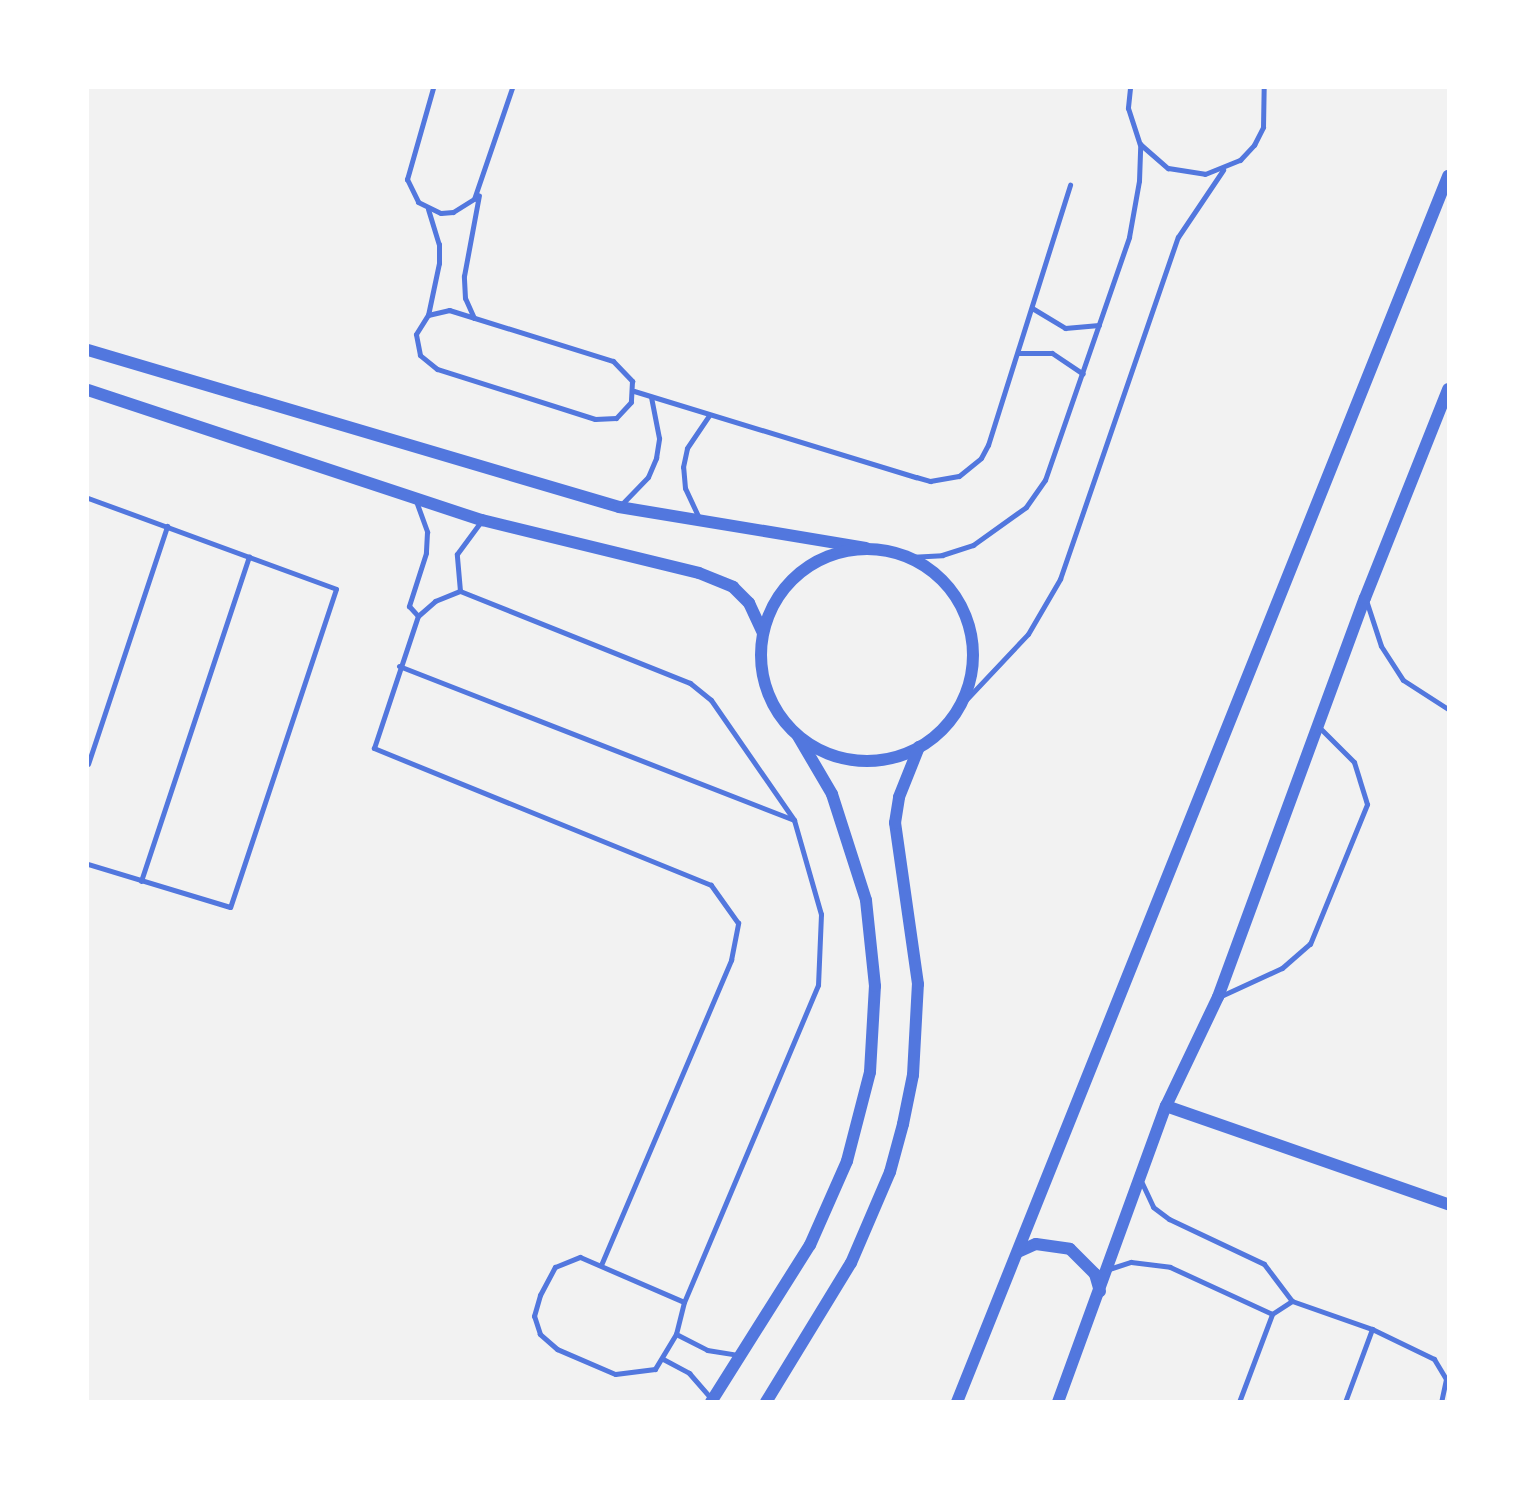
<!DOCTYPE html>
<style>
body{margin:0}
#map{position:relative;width:1536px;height:1489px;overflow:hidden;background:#f2f2f2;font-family:"Asap Condensed",sans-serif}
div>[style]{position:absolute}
.service>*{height:5px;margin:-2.5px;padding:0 2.5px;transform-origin:2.5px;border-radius:2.5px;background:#5277de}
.tertiary>*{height:12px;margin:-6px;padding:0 6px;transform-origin:6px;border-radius:6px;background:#5277de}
.tertiary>.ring{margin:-6px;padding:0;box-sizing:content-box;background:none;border:12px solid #5277de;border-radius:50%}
span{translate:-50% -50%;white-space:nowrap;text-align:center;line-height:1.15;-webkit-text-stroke:7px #fff;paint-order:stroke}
.frame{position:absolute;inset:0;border:89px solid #fff;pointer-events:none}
</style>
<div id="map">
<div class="service">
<i style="left:433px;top:88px;width:95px;rotate:105.9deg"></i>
<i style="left:407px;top:179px;width:25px;rotate:64deg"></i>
<i style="left:418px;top:202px;width:25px;rotate:26deg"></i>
<i style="left:441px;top:213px;width:12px;rotate:-5deg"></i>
<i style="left:453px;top:212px;width:25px;rotate:-32deg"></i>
<i style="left:474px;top:199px;width:117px;rotate:-71.1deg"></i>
<i style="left:1130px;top:88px;width:20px;rotate:96deg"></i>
<i style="left:1128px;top:108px;width:38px;rotate:72deg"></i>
<i style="left:1140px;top:144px;width:37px;rotate:41deg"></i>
<i style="left:1168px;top:168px;width:37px;rotate:9deg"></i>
<i style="left:1205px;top:174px;width:38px;rotate:-22deg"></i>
<i style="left:1240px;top:160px;width:21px;rotate:-47deg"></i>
<i style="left:1254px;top:145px;width:20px;rotate:-63deg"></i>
<i style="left:1263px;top:127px;width:39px;rotate:-89deg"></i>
<i style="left:428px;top:209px;width:37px;rotate:73deg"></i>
<i style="left:439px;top:244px;width:19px;rotate:90deg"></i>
<i style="left:439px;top:263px;width:53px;rotate:101.9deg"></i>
<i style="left:1032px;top:308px;width:39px;rotate:31deg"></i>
<i style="left:1065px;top:328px;width:34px;rotate:-5deg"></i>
<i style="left:449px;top:310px;width:172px;rotate:17.3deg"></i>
<i style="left:613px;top:361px;width:28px;rotate:46deg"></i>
<i style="left:632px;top:381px;width:21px;rotate:93deg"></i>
<i style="left:631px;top:402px;width:22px;rotate:133deg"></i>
<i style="left:616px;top:418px;width:21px;rotate:177deg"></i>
<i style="left:595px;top:419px;width:166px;rotate:-162.4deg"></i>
<i style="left:437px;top:369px;width:22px;rotate:-141deg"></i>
<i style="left:420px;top:355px;width:21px;rotate:-101deg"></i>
<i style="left:416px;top:334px;width:22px;rotate:-58deg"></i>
<i style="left:428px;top:315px;width:22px;rotate:-13deg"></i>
<i style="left:474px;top:318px;width:22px;rotate:-114deg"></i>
<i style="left:465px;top:298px;width:22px;rotate:-93deg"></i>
<i style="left:464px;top:276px;width:82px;rotate:-79.5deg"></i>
<i style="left:1018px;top:353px;width:34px"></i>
<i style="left:1052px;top:353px;width:37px;rotate:34deg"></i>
<i style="left:634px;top:391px;width:295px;rotate:17deg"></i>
<i style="left:916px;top:477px;width:15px;rotate:16deg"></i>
<i style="left:930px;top:481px;width:29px;rotate:-10deg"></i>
<i style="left:959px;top:476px;width:28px;rotate:-39deg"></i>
<i style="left:981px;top:458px;width:15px;rotate:-62deg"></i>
<i style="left:988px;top:445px;width:273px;rotate:-72.5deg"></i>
<i style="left:88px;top:498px;width:264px;rotate:20.1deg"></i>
<i style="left:336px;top:589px;width:335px;rotate:108.4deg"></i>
<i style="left:230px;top:907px;width:148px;rotate:-163.2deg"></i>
<i style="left:416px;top:501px;width:33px;rotate:70deg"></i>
<i style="left:427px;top:532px;width:21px;rotate:93deg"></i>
<i style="left:426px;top:553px;width:56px;rotate:107.8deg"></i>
<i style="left:409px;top:606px;width:13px;rotate:48deg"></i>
<i style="left:620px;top:506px;width:40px;rotate:-46deg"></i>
<i style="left:648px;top:477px;width:21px;rotate:-67deg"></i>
<i style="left:656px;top:458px;width:20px;rotate:-81deg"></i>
<i style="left:659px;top:438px;width:42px;rotate:-101deg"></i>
<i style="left:699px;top:518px;width:33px;rotate:-115deg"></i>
<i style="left:685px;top:488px;width:21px;rotate:-95deg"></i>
<i style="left:683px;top:467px;width:19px;rotate:-78deg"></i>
<i style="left:687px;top:448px;width:40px;rotate:-56deg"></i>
<i style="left:909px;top:557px;width:33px;rotate:-3deg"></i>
<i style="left:942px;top:555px;width:33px;rotate:-18deg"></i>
<i style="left:973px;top:545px;width:65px;rotate:-35.6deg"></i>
<i style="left:1026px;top:507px;width:33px;rotate:-55deg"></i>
<i style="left:1045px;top:480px;width:257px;rotate:-70.9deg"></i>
<i style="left:1129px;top:237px;width:57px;rotate:-79.9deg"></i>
<i style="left:1139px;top:181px;width:37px;rotate:-88deg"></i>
<i style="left:460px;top:591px;width:37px;rotate:-95deg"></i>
<i style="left:457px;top:554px;width:42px;rotate:-53.7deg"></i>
<i style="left:1366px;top:600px;width:48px;rotate:71.9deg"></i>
<i style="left:1381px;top:646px;width:40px;rotate:57.1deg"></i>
<i style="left:1403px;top:680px;width:54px;rotate:32.8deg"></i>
<i style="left:399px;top:666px;width:424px;rotate:21.3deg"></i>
<i style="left:962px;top:704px;width:96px;rotate:-46.7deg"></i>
<i style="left:1028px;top:634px;width:64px;rotate:-59.8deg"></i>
<i style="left:1060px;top:579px;width:362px;rotate:-71deg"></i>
<i style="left:1178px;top:237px;width:81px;rotate:-56.1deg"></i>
<i style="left:88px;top:764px;width:251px;rotate:-71.6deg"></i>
<i style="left:141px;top:881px;width:342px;rotate:-71.6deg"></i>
<i style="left:1221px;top:996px;width:67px;rotate:-24.7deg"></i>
<i style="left:1282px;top:968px;width:37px;rotate:-41deg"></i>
<i style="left:1310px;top:944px;width:151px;rotate:-67.8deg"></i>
<i style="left:1367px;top:804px;width:44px;rotate:-107.2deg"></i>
<i style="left:1354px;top:762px;width:51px;rotate:-135deg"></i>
<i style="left:1142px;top:1183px;width:26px;rotate:65deg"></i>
<i style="left:1153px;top:1207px;width:20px;rotate:37deg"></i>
<i style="left:1169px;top:1219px;width:105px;rotate:25.3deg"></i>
<i style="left:1264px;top:1264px;width:46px;rotate:52.9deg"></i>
<i style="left:580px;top:1257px;width:113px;rotate:23.4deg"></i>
<i style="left:684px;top:1302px;width:33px;rotate:104deg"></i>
<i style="left:676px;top:1334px;width:41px;rotate:121deg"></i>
<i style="left:655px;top:1369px;width:40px;rotate:172.9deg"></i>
<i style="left:615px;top:1374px;width:63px;rotate:-156.7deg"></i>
<i style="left:557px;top:1349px;width:23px;rotate:-139deg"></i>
<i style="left:540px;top:1334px;width:19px;rotate:-108deg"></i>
<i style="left:534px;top:1316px;width:22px;rotate:-74deg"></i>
<i style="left:540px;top:1295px;width:32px;rotate:-62deg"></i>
<i style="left:555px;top:1267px;width:27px;rotate:-22deg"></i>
<i style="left:601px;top:1265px;width:332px;rotate:-66.9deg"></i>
<i style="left:731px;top:960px;width:38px;rotate:-79deg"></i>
<i style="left:738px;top:923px;width:47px;rotate:-125.4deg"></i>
<i style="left:711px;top:885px;width:364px;rotate:-157.9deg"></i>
<i style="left:374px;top:748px;width:139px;rotate:-71.6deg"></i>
<i style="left:418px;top:616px;width:23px;rotate:-41deg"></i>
<i style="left:435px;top:601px;width:27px;rotate:-22deg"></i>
<i style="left:460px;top:591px;width:248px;rotate:21.8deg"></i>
<i style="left:690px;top:683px;width:27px;rotate:39deg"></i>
<i style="left:711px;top:700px;width:146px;rotate:55.3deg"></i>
<i style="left:794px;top:820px;width:98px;rotate:74deg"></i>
<i style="left:821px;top:914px;width:71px;rotate:92.4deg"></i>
<i style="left:818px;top:985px;width:344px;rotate:112.9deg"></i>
<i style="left:1109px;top:1269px;width:23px;rotate:-18deg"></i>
<i style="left:1131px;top:1262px;width:39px;rotate:7deg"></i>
<i style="left:1170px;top:1267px;width:112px;rotate:24.7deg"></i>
<i style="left:676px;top:1334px;width:35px;rotate:27deg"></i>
<i style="left:707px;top:1350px;width:31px;rotate:9deg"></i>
<i style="left:663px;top:1359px;width:30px;rotate:28deg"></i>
<i style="left:689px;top:1373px;width:33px;rotate:49deg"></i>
<i style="left:1239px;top:1402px;width:94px;rotate:-69.4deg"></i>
<i style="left:1272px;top:1314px;width:24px;rotate:-33deg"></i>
<i style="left:1292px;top:1301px;width:85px;rotate:19.3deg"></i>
<i style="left:1372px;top:1329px;width:69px;rotate:25.8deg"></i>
<i style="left:1434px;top:1359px;width:23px;rotate:59deg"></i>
<i style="left:1446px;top:1379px;width:24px;rotate:102deg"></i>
<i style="left:1345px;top:1402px;width:78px;rotate:-69.7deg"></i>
</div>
<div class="tertiary">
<i style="left:88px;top:350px;width:554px;rotate:16.47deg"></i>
<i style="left:619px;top:507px;width:250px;rotate:9.4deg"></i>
<i style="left:88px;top:390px;width:415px;rotate:18.3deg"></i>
<i style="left:482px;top:520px;width:223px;rotate:13.7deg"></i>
<i style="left:699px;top:573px;width:37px;rotate:22deg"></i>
<i style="left:733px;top:587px;width:23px;rotate:45deg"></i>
<i style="left:749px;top:603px;width:33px;rotate:65deg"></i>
<i class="ring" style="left:761px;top:549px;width:200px;height:200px"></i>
<i style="left:1166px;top:1106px;width:299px;rotate:19.2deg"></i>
<i style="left:1020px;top:1251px;width:17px;rotate:-24deg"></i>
<i style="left:1036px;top:1244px;width:34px;rotate:8deg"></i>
<i style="left:1070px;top:1249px;width:35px;rotate:45deg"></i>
<i style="left:1095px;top:1274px;width:18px;rotate:74deg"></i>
<i style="left:711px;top:1402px;width:186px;rotate:-57.8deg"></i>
<i style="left:810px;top:1245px;width:92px;rotate:-66.2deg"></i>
<i style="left:847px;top:1161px;width:92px;rotate:-75.5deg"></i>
<i style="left:870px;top:1072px;width:86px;rotate:-86.7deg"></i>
<i style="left:875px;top:986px;width:86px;rotate:-96deg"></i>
<i style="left:866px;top:900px;width:111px;rotate:-107.8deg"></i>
<i style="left:832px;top:794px;width:67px;rotate:-120.4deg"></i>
<i style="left:766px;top:1402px;width:163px;rotate:-58.6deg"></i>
<i style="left:851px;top:1263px;width:99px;rotate:-66.8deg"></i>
<i style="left:890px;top:1172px;width:50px;rotate:-74.8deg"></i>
<i style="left:903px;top:1124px;width:50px;rotate:-78.5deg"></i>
<i style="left:913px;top:1075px;width:91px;rotate:-86.9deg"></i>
<i style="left:918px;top:984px;width:163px;rotate:-98.1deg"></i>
<i style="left:895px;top:823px;width:26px;rotate:-81deg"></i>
<i style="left:899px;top:797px;width:54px;rotate:-68.2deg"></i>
<i style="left:957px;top:1402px;width:1321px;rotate:-68.17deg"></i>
<i style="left:1058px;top:1402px;width:315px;rotate:-70deg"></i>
<i style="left:1166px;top:1106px;width:121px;rotate:-64.5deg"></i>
<i style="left:1218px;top:997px;width:425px;rotate:-69.8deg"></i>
<i style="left:1365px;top:598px;width:225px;rotate:-68.3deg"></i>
</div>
<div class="frame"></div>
</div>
